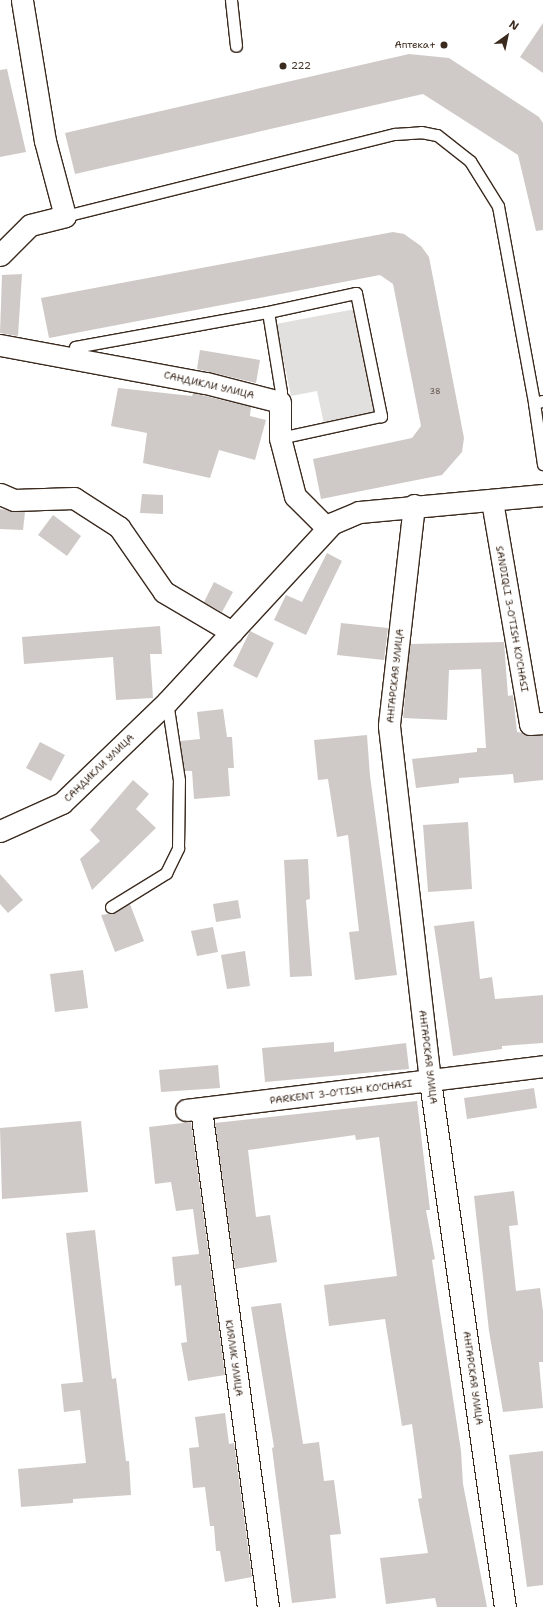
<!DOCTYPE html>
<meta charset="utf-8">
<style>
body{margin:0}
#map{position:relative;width:543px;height:1607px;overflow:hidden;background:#fff;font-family:"Shantell Sans",sans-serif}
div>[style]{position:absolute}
.green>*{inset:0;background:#e2e0de}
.building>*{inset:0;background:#cfcac7}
.roads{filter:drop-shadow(1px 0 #3b2a1e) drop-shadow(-1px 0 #3b2a1e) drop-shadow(0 1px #3b2a1e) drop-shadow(0 -1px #3b2a1e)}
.service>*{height:11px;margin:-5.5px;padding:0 5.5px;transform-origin:5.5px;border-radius:5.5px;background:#fff}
.minor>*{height:21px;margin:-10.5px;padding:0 10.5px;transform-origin:10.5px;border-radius:10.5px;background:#fff}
.dots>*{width:11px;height:11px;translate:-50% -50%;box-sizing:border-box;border:2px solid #fff;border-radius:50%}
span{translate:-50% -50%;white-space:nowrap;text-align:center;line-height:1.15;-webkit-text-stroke:3px #fff;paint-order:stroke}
.number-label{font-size:8px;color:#605248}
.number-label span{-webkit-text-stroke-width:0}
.poi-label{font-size:10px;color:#3b2a1e}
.right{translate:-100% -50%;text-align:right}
.left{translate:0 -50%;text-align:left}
.street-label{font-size:10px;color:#3b2a1e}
.north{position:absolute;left:487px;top:16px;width:40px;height:40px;-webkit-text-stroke:3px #fff;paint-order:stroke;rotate:33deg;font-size:11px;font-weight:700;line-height:16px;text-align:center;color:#3b2a1e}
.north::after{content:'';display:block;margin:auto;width:14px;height:18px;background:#3b2a1e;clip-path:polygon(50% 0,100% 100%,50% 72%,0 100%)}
</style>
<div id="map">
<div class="green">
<i style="clip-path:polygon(355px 309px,376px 412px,324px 424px,317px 391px,291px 396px,276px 324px)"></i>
</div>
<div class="building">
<i style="clip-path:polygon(543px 23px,543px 73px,520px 57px)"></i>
<i style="clip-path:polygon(409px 54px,449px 58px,539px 117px,543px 123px,543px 230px,536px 231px,518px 155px,423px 94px,75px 174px,65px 133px)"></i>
<i style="clip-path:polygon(7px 69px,26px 152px,0 157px,0 70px)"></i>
<i style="clip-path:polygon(393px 232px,404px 234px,421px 246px,429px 257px,464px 438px,462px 452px,442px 475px,321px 499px,313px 459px,412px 438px,421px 426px,393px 284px,380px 275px,49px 338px,41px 298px)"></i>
<i style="clip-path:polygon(22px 274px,18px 336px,0 333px,2px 275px)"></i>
<i style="clip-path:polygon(200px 350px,260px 360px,256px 383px,197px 369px)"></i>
<i style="clip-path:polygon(118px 388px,192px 396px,193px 393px,251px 407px,250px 416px,266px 420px,255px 460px,219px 450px,210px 478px,143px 463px,147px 433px,111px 426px)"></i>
<i style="clip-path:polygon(142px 494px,163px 495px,163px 514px,140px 513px)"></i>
<i style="clip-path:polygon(0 509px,25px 512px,23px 530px,0 529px)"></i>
<i style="clip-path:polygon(53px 515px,81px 536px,67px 556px,38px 535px)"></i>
<i style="clip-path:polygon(327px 553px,342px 561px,306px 635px,274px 620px,286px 595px,302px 602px)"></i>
<i style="clip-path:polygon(214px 582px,233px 592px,222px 612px,204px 602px)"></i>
<i style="clip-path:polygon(341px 623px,388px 628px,384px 660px,337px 655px)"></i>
<i style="clip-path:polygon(160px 626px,162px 654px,150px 654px,153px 698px,116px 700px,113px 657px,24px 664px,22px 637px)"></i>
<i style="clip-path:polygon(250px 631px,274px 643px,257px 678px,233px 666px)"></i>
<i style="clip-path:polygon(504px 642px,508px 696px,513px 695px,517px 732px,543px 735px,543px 780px,514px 783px,513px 774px,459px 778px,459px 783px,416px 788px,412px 759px,477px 752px,477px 748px,486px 748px,481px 669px,449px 670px,447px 720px,403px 718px,410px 644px)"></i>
<i style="clip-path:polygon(223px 709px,227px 737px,232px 737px,234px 768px,228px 768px,230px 796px,194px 799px,192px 771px,185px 771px,180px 741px,200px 739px,197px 712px)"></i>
<i style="clip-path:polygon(367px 735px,370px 776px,397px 975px,355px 980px,349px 932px,359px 931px,348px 835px,337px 837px,328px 779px,318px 780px,314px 740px)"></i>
<i style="clip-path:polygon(40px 742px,65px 755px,51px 781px,26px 768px)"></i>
<i style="clip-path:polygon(133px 780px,149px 794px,136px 809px,156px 828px,92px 890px,80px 859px,100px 841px,90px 830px)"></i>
<i style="clip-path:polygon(468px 822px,472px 889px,428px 892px,423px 825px)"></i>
<i style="clip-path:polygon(308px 859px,310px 899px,306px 900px,312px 976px,290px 977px,284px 860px)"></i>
<i style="clip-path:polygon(0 874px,23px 900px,8px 913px,0 904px)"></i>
<i style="clip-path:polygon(238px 900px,241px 918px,216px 922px,213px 904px)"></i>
<i style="clip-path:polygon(130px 904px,144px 941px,115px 952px,101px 915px,114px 913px)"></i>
<i style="clip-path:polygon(474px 921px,480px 979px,492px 977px,495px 999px,543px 995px,543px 1043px,502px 1046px,502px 1049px,453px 1056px,434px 926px)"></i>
<i style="clip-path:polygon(213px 927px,218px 952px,197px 956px,191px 931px)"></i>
<i style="clip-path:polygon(245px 951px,250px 986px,227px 989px,221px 955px)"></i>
<i style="clip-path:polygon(83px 970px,88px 1008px,55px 1012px,50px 974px)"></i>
<i style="clip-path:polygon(334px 1042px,334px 1052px,406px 1043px,409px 1069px,265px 1082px,262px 1048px)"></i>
<i style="clip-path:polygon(218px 1065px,220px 1088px,161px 1092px,159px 1070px)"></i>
<i style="clip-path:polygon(534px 1088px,537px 1108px,467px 1119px,464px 1098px)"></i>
<i style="clip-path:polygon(417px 1101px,430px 1210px,426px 1210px,435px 1259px,432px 1260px,461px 1451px,463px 1484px,487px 1607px,437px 1607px,435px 1598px,386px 1604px,380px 1558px,428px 1553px,418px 1499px,422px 1498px,412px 1424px,402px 1426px,385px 1319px,329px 1326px,324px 1285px,397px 1276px,379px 1137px,356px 1140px,355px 1135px,248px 1150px,256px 1217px,270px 1215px,277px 1262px,235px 1269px,215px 1123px)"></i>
<i style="clip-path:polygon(81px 1121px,88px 1192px,2px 1199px,0 1128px)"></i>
<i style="clip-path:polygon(191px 1122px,225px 1375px,188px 1381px,181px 1343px,187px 1342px,181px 1285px,175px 1286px,172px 1257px,199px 1254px,193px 1209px,176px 1211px,171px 1182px,155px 1184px,149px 1127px)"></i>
<i style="clip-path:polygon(514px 1191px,518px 1225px,509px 1226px,516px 1291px,540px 1288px,543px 1311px,543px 1362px,539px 1362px,543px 1408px,503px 1412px,489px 1331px,474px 1196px)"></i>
<i style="clip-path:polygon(95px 1230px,112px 1379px,116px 1378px,126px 1461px,129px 1461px,131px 1495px,73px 1499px,73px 1503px,21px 1507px,18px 1469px,86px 1463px,80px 1410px,64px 1412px,61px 1384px,83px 1382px,66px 1233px)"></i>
<i style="clip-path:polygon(281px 1303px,303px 1444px,319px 1442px,324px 1481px,334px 1480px,341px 1534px,330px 1535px,336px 1598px,292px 1603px,272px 1448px,274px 1447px,251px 1307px)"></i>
<i style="clip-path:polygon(225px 1413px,229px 1444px,234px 1443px,252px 1577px,225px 1582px,220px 1551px,216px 1551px,214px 1526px,210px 1526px,205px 1487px,193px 1488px,189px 1448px,199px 1447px,195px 1417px)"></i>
<i style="clip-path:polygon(543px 1451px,543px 1585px,527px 1587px,509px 1455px)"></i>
</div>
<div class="roads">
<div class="service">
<i style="left:231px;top:0;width:46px;rotate:83.8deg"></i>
<i style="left:65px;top:216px;width:340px;rotate:-14deg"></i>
<i style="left:395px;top:134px;width:26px;rotate:-4deg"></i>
<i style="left:421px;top:132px;width:16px;rotate:11deg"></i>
<i style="left:437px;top:135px;width:42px;rotate:38.2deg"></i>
<i style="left:470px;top:161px;width:53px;rotate:58.1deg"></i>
<i style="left:498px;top:206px;width:200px;rotate:79.6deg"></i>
<i style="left:534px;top:403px;width:9px;rotate:-13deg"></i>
<i style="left:75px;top:347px;width:196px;rotate:-10.3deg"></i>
<i style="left:280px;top:402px;width:10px;rotate:-84deg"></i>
<i style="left:281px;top:392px;width:81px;rotate:-99.2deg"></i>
<i style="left:268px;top:312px;width:90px;rotate:-12.2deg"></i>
<i style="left:356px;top:293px;width:126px;rotate:78.5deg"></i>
<i style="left:381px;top:416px;width:103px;rotate:167.7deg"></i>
<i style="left:534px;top:403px;width:62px;rotate:81.6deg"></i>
<i style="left:111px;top:907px;width:65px;rotate:-31.7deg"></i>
<i style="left:166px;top:873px;width:28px;rotate:-64deg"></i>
<i style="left:178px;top:848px;width:68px;rotate:-89.2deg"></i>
<i style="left:179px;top:780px;width:79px;rotate:-98.7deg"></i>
</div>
<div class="minor">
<i style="left:0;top:255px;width:42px;rotate:-45deg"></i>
<i style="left:30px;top:225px;width:36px;rotate:-14deg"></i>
<i style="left:65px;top:216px;width:78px;rotate:-104.9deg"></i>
<i style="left:45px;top:141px;width:143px;rotate:-99.3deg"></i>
<i style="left:0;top:345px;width:209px;rotate:10.5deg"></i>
<i style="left:206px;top:383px;width:76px;rotate:14.4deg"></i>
<i style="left:280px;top:402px;width:36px;rotate:90deg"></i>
<i style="left:280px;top:438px;width:60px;rotate:75.5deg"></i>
<i style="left:295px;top:496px;width:45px;rotate:45deg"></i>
<i style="left:0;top:494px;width:15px;rotate:23deg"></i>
<i style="left:14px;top:500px;width:60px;rotate:-1.9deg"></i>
<i style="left:74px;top:498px;width:54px;rotate:32.8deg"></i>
<i style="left:119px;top:527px;width:79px;rotate:55.3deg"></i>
<i style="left:164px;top:592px;width:79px;rotate:30.5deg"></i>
<i style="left:492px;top:501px;width:226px;rotate:80.3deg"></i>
<i style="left:530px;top:724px;width:13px;rotate:-4deg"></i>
<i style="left:414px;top:505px;width:222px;rotate:96.5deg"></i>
<i style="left:389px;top:726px;width:357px;rotate:83.4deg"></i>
<i style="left:430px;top:1081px;width:531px;rotate:81.89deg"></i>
<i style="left:0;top:831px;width:68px;rotate:-24.3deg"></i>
<i style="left:62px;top:803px;width:146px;rotate:-43.9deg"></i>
<i style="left:167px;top:702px;width:244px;rotate:-47.2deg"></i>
<i style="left:333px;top:523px;width:28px;rotate:-23deg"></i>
<i style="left:359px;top:512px;width:185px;rotate:-5.3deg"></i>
<i style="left:201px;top:1109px;width:502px;rotate:82.34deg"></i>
<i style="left:186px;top:1110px;width:360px;rotate:-7deg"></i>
</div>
</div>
<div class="dots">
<i style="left:444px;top:45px;background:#3b2a1e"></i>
<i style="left:283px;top:66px;background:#3b2a1e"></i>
</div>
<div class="number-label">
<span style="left:435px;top:392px">38</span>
</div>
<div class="poi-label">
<span class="right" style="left:436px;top:45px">Аптека+</span>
<span class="left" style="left:291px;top:66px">222</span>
</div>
<div class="street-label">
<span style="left:209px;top:385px;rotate:13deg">САНДИКЛИ УЛИЦА</span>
<span style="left:512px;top:619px;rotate:80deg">SANDIQLI 3-O'TISH KO'CHASI</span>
<span style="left:395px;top:676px;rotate:-84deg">АНГАРСКАЯ УЛИЦА</span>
<span style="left:99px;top:768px;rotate:-44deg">САНДИКЛИ УЛИЦА</span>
<span style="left:428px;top:1057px;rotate:83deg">АНГАРСКАЯ УЛИЦА</span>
<span style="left:341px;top:1092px;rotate:-7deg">PARKENT 3-O'TISH KO'CHASI</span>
<span style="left:234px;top:1358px;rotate:82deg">КИЯЛИК УЛИЦА</span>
<span style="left:473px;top:1378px;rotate:82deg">АНГАРСКАЯ УЛИЦА</span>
</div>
<div class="north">N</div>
</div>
